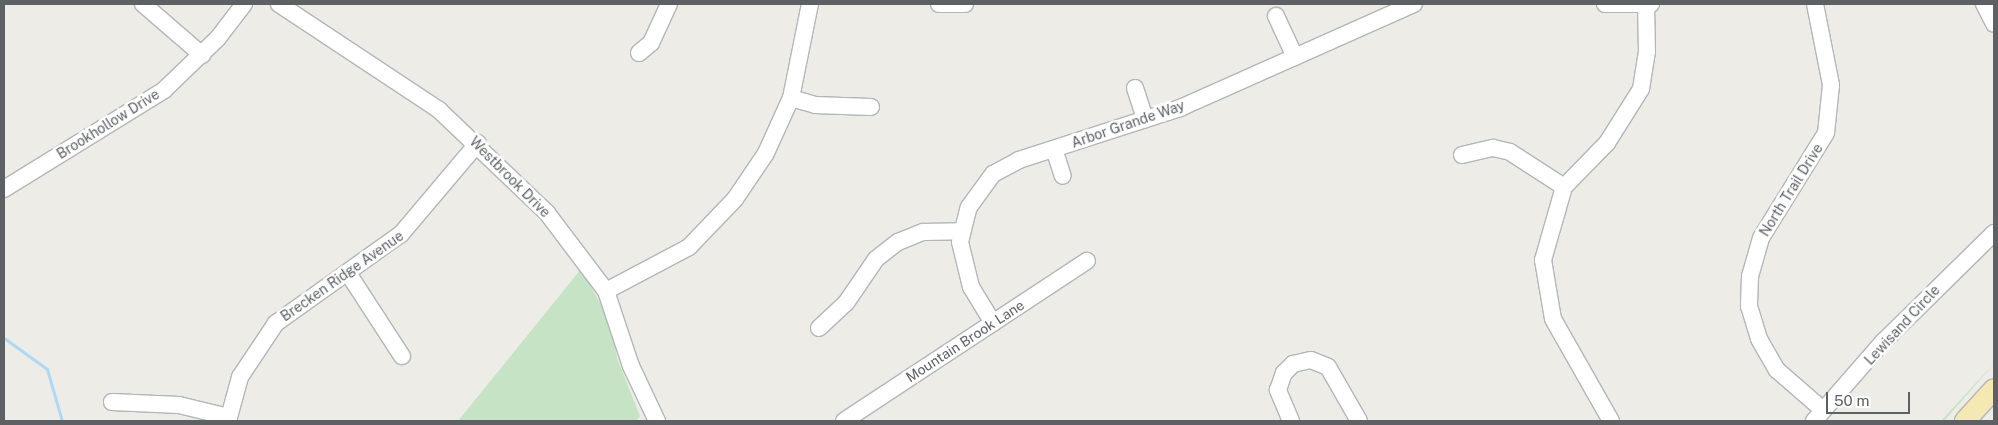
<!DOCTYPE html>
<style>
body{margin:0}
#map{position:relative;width:1998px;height:425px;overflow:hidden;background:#eeece6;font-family:"Public Sans",sans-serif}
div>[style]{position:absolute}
.green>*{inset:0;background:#c6e3c5}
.stream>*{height:3px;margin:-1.5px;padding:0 1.5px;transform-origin:1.5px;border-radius:1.5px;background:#aed9f6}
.roads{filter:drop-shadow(1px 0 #b3b6b9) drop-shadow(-1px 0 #b3b6b9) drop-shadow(0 1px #b3b6b9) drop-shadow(0 -1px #b3b6b9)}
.minor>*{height:16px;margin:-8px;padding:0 8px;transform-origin:8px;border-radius:8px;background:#fff}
.major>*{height:20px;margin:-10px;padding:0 10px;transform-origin:10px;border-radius:10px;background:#f6e8b2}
span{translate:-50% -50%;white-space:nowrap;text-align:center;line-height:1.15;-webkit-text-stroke:5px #fff;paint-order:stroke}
.street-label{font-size:14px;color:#5d6164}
.frame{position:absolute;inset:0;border:5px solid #5d6164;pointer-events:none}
.scale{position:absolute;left:1826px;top:392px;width:84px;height:22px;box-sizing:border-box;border:2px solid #5d6164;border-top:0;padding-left:6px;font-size:15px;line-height:18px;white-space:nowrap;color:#5d6164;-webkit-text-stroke:4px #fff;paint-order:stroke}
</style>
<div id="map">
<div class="green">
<i style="clip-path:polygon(581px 269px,610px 321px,617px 358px,640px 416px,636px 421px,458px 421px)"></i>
<i style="clip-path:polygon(1994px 364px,1944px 421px,1941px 421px,1975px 384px)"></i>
</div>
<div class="stream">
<i style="left:4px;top:338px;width:53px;rotate:35.8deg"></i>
<i style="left:47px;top:369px;width:54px;rotate:73.9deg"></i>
</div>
<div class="roads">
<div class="minor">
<i style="left:143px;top:4px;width:78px;rotate:40.8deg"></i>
<i style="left:279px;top:4px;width:192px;rotate:33.5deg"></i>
<i style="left:439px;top:110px;width:149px;rotate:43.6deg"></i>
<i style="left:547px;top:213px;width:98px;rotate:52.9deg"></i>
<i style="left:606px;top:291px;width:79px;rotate:71.6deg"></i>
<i style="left:631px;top:366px;width:61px;rotate:64.7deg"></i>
<i style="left:939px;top:4px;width:26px"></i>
<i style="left:1605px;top:4px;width:46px"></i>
<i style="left:1815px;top:4px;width:83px;rotate:78.8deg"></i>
<i style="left:1831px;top:85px;width:48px;rotate:95.9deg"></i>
<i style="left:1826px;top:133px;width:123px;rotate:121.8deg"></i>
<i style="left:1761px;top:238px;width:40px;rotate:106deg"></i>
<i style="left:1750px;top:276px;width:30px;rotate:92deg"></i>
<i style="left:1749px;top:306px;width:34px;rotate:73deg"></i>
<i style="left:1759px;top:339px;width:36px;rotate:60deg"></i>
<i style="left:1777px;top:370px;width:61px;rotate:41deg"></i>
<i style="left:1984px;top:4px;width:22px;rotate:63deg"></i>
<i style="left:1276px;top:16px;width:45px;rotate:65.1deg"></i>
<i style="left:639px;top:53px;width:16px;rotate:-40deg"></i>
<i style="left:651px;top:43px;width:43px;rotate:-65.2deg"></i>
<i style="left:1135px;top:88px;width:33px;rotate:72deg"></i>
<i style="left:791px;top:98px;width:25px;rotate:16deg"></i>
<i style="left:815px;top:105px;width:56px;rotate:2deg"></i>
<i style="left:1054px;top:149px;width:28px;rotate:72deg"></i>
<i style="left:1462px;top:155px;width:32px;rotate:-13deg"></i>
<i style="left:1493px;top:148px;width:17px;rotate:13deg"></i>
<i style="left:1510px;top:152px;width:64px;rotate:32.9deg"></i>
<i style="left:4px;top:189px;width:188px;rotate:-31.7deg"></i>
<i style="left:164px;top:90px;width:75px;rotate:-43.9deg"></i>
<i style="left:218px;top:38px;width:43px;rotate:-52.6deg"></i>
<i style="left:348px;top:273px;width:99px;rotate:57deg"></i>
<i style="left:606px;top:291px;width:94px;rotate:-27.9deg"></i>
<i style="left:689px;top:247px;width:66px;rotate:-46.2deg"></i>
<i style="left:735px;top:199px;width:55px;rotate:-56deg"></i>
<i style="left:766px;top:153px;width:60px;rotate:-65.6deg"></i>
<i style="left:791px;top:98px;width:96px;rotate:-78.6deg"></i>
<i style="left:993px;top:323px;width:42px;rotate:-121.4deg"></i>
<i style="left:971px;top:287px;width:46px;rotate:-103.7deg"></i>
<i style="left:960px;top:242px;width:36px;rotate:-76deg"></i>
<i style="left:969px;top:207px;width:41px;rotate:-54deg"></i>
<i style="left:993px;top:174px;width:30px;rotate:-28deg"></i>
<i style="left:1019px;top:160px;width:169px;rotate:-17.9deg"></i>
<i style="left:1180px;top:108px;width:256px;rotate:-24deg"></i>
<i style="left:819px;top:328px;width:37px;rotate:-43deg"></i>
<i style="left:846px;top:303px;width:53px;rotate:-55.7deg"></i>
<i style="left:876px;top:259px;width:28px;rotate:-38deg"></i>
<i style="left:898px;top:242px;width:27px;rotate:-22deg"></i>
<i style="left:923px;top:232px;width:39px;rotate:-1deg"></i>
<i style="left:112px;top:402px;width:67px;rotate:2.6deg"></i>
<i style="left:179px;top:405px;width:51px;rotate:13.5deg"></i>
<i style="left:228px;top:421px;width:46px;rotate:-74.7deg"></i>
<i style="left:240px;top:377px;width:65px;rotate:-56.3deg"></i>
<i style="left:276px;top:323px;width:153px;rotate:-35.5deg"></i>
<i style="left:401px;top:234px;width:119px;rotate:-49.8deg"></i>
<i style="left:844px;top:421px;width:291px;rotate:-33.4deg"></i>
<i style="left:1291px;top:421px;width:34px;rotate:-113deg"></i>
<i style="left:1278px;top:390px;width:18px;rotate:-71deg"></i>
<i style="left:1284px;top:373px;width:13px;rotate:-45deg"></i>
<i style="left:1293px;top:364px;width:18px;rotate:-13deg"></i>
<i style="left:1311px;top:360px;width:18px;rotate:22deg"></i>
<i style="left:1328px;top:367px;width:62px;rotate:60.1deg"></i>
<i style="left:1611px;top:421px;width:117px;rotate:-119.6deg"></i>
<i style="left:1553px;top:319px;width:60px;rotate:-99.6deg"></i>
<i style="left:1543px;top:260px;width:76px;rotate:-74deg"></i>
<i style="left:1564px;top:187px;width:62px;rotate:-45.7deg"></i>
<i style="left:1607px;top:143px;width:64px;rotate:-57.8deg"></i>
<i style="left:1641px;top:89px;width:37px;rotate:-81deg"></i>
<i style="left:1647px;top:52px;width:48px;rotate:-91.2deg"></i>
<i style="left:1814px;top:421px;width:105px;rotate:-48.9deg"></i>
<i style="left:1883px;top:342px;width:156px;rotate:-44.5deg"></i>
</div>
<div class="major">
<i style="left:1965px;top:421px;width:43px;rotate:-47.8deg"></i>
</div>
</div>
<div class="street-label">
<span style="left:108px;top:124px;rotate:-32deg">Brookhollow Drive</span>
<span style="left:1128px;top:124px;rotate:-19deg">Arbor Grande Way</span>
<span style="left:510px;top:177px;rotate:45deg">Westbrook Drive</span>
<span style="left:1791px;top:190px;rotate:-58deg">North Trail Drive</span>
<span style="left:342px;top:276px;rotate:-35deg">Brecken Ridge Avenue</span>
<span style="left:1902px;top:325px;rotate:-47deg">Lewisand Circle</span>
<span style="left:965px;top:341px;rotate:-33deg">Mountain Brook Lane</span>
</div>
<div class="frame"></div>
<div class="scale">50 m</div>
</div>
